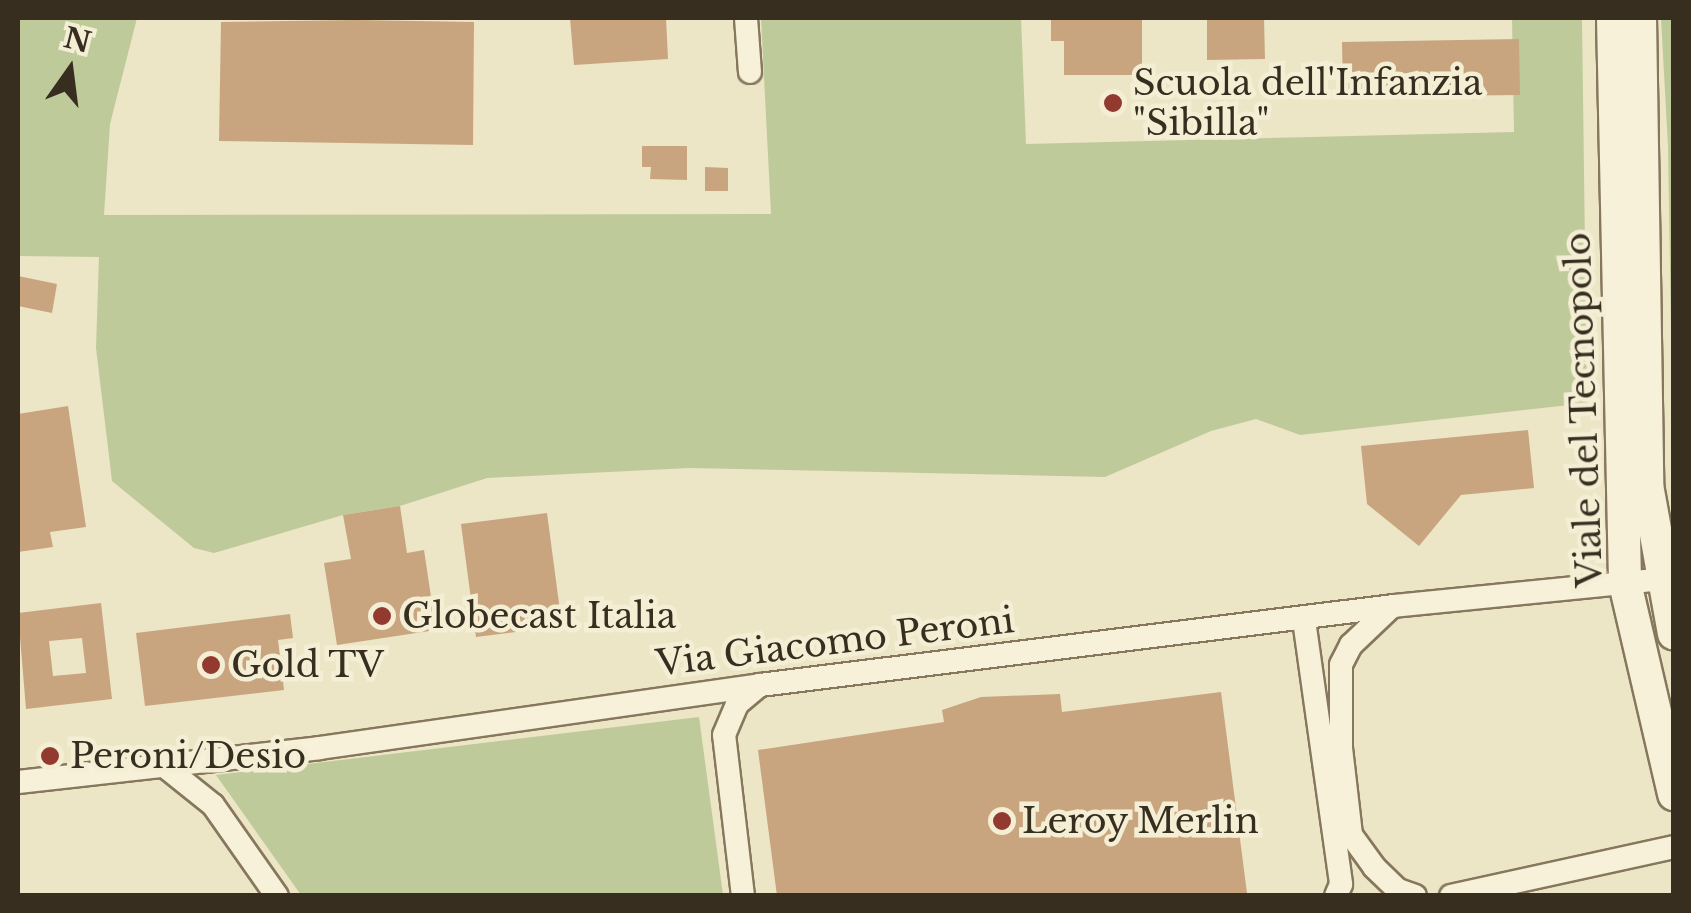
<!DOCTYPE html>
<style>
body{margin:0}
#map{position:relative;width:1691px;height:913px;overflow:hidden;background:#ece5c6;font-family:"Libre Baskerville",serif}
div>[style]{position:absolute}
.green>*{inset:0;background:#bfca9a}
.building>*{inset:0;background:#c8a57e}
.roads{filter:drop-shadow(2px 0 #86775d) drop-shadow(-2px 0 #86775d) drop-shadow(0 2px #86775d) drop-shadow(0 -2px #86775d)}
.minor>*{height:22px;margin:-11px;padding:0 11px;transform-origin:11px;border-radius:11px;background:#f7f1d9}
.secondary>*{height:32px;margin:-16px;padding:0 16px;transform-origin:16px;border-radius:16px;background:#f7f1d9}
.dots>*{width:28px;height:28px;translate:-50% -50%;box-sizing:border-box;border:5px solid #f4eed5;border-radius:50%}
span{translate:-50% -50%;white-space:nowrap;text-align:center;line-height:1.15;-webkit-text-stroke:9px #f4eed5;paint-order:stroke}
.poi-label{font-size:35px;color:#372e20}
.left{translate:0 -50%;text-align:left}
.street-label{font-size:35px;color:#372e20}
.frame{position:absolute;inset:0;border:20px solid #372e20;pointer-events:none}
.north{position:absolute;left:20px;top:20px;width:100px;height:100px;-webkit-text-stroke:8px #f4eed5;paint-order:stroke;rotate:14deg;font-size:28px;font-weight:700;line-height:40px;text-align:center;color:#372e20}
.north::after{content:'';display:block;margin:auto;width:35px;height:45px;background:#372e20;clip-path:polygon(50% 0,100% 100%,50% 72%,0 100%)}
</style>
<div id="map">
<div class="green">
<i style="clip-path:polygon(18px 18px,137px 18px,110px 124px,104px 215px,771px 214px,761px 18px,1021px 18px,1026px 144px,1514px 132px,1512px 18px,1582px 18px,1587px 403px,1300px 435px,1256px 419px,1211px 431px,1105px 477px,689px 468px,487px 478px,400px 506px,343px 515px,214px 553px,194px 548px,112px 481px,96px 348px,99px 257px,18px 256px)"></i>
<i style="clip-path:polygon(1661px 18px,1674px 18px,1673px 454px,1668px 146px)"></i>
<i style="clip-path:polygon(699px 717px,723px 895px,301px 895px,216px 775px)"></i>
</div>
<div class="building">
<i style="clip-path:polygon(570px 18px,666px 18px,668px 59px,574px 65px)"></i>
<i style="clip-path:polygon(1051px 18px,1142px 18px,1142px 75px,1064px 75px,1064px 41px,1051px 41px)"></i>
<i style="clip-path:polygon(1207px 18px,1264px 18px,1265px 59px,1207px 60px)"></i>
<i style="clip-path:polygon(355px 20px,474px 22px,473px 145px,219px 141px,221px 22px)"></i>
<i style="clip-path:polygon(1519px 39px,1520px 95px,1343px 97px,1342px 42px)"></i>
<i style="clip-path:polygon(642px 146px,687px 146px,687px 180px,650px 179px,651px 167px,642px 167px)"></i>
<i style="clip-path:polygon(705px 167px,728px 168px,728px 191px,705px 191px)"></i>
<i style="clip-path:polygon(18px 276px,57px 284px,52px 313px,18px 306px)"></i>
<i style="clip-path:polygon(68px 406px,86px 527px,50px 532px,53px 547px,18px 552px,18px 414px)"></i>
<i style="clip-path:polygon(1528px 430px,1534px 488px,1461px 495px,1419px 546px,1367px 504px,1361px 446px)"></i>
<i style="clip-path:polygon(400px 506px,407px 553px,424px 550px,436px 630px,337px 645px,324px 563px,351px 559px,343px 515px)"></i>
<i style="clip-path:polygon(547px 513px,562px 626px,476px 637px,461px 524px)"></i>
<i style="clip-path:polygon(evenodd,101px 603px,112px 699px,26px 709px,18px 613px,101px 603px,82px 638px,86px 673px,53px 676px,49px 641px,82px 638px)"></i>
<i style="clip-path:polygon(290px 614px,293px 638px,278px 640px,284px 690px,145px 706px,136px 633px)"></i>
<i style="clip-path:polygon(1221px 692px,1247px 893px,777px 896px,758px 750px,944px 722px,942px 710px,981px 697px,1060px 694px,1062px 712px)"></i>
</div>
<div class="roads">
<div class="minor">
<i style="left:746px;top:18px;width:54px;rotate:85.8deg"></i>
<i style="left:1390px;top:608px;width:54px;rotate:136.5deg"></i>
<i style="left:1351px;top:645px;width:22px;rotate:117deg"></i>
<i style="left:1341px;top:665px;width:83px;rotate:90deg"></i>
<i style="left:1341px;top:748px;width:88px;rotate:83.4deg"></i>
<i style="left:1351px;top:835px;width:39px;rotate:54deg"></i>
<i style="left:1374px;top:867px;width:33px;rotate:44deg"></i>
<i style="left:1398px;top:890px;width:18px;rotate:19deg"></i>
<i style="left:1304px;top:620px;width:267px;rotate:82deg"></i>
<i style="left:1341px;top:884px;width:13px;rotate:113deg"></i>
<i style="left:163px;top:765px;width:64px;rotate:38.7deg"></i>
<i style="left:213px;top:805px;width:111px;rotate:54.9deg"></i>
<i style="left:18px;top:782px;width:303px;rotate:-6.4deg"></i>
<i style="left:319px;top:748px;width:445px;rotate:-8.1deg"></i>
<i style="left:760px;top:685px;width:638px;rotate:-7.11deg"></i>
<i style="left:1393px;top:606px;width:270px;rotate:-5.7deg"></i>
<i style="left:743px;top:896px;width:162px;rotate:-96.7deg"></i>
<i style="left:724px;top:735px;width:34px;rotate:-67deg"></i>
<i style="left:737px;top:704px;width:30px;rotate:-40deg"></i>
<i style="left:1451px;top:896px;width:228px;rotate:-12.4deg"></i>
</div>
<div class="secondary">
<i style="left:1613px;top:18px;width:565px;rotate:88.78deg"></i>
<i style="left:1625px;top:583px;width:217px;rotate:76.9deg"></i>
<i style="left:1640px;top:18px;width:467px;rotate:89.1deg"></i>
<i style="left:1647px;top:485px;width:151px;rotate:79.7deg"></i>
</div>
</div>
<div class="dots">
<i style="left:1113px;top:103px;background:#923a30"></i>
<i style="left:382px;top:616px;background:#923a30"></i>
<i style="left:211px;top:665px;background:#923a30"></i>
<i style="left:50px;top:756px;background:#923a30"></i>
<i style="left:1002px;top:821px;background:#923a30"></i>
</div>
<div class="poi-label">
<span class="left" style="left:1133px;top:103px">Scuola dell'Infanzia<br>"Sibilla"</span>
<span class="left" style="left:402px;top:616px">Globecast Italia</span>
<span class="left" style="left:231px;top:665px">Gold TV</span>
<span class="left" style="left:70px;top:756px">Peroni/Desio</span>
<span class="left" style="left:1022px;top:821px">Leroy Merlin</span>
</div>
<div class="street-label">
<span style="left:1584px;top:410px;rotate:-92deg">Viale del Tecnopolo</span>
<span style="left:835px;top:642px;rotate:-7deg">Via Giacomo Peroni</span>
</div>
<div class="frame"></div>
<div class="north">N</div>
</div>
